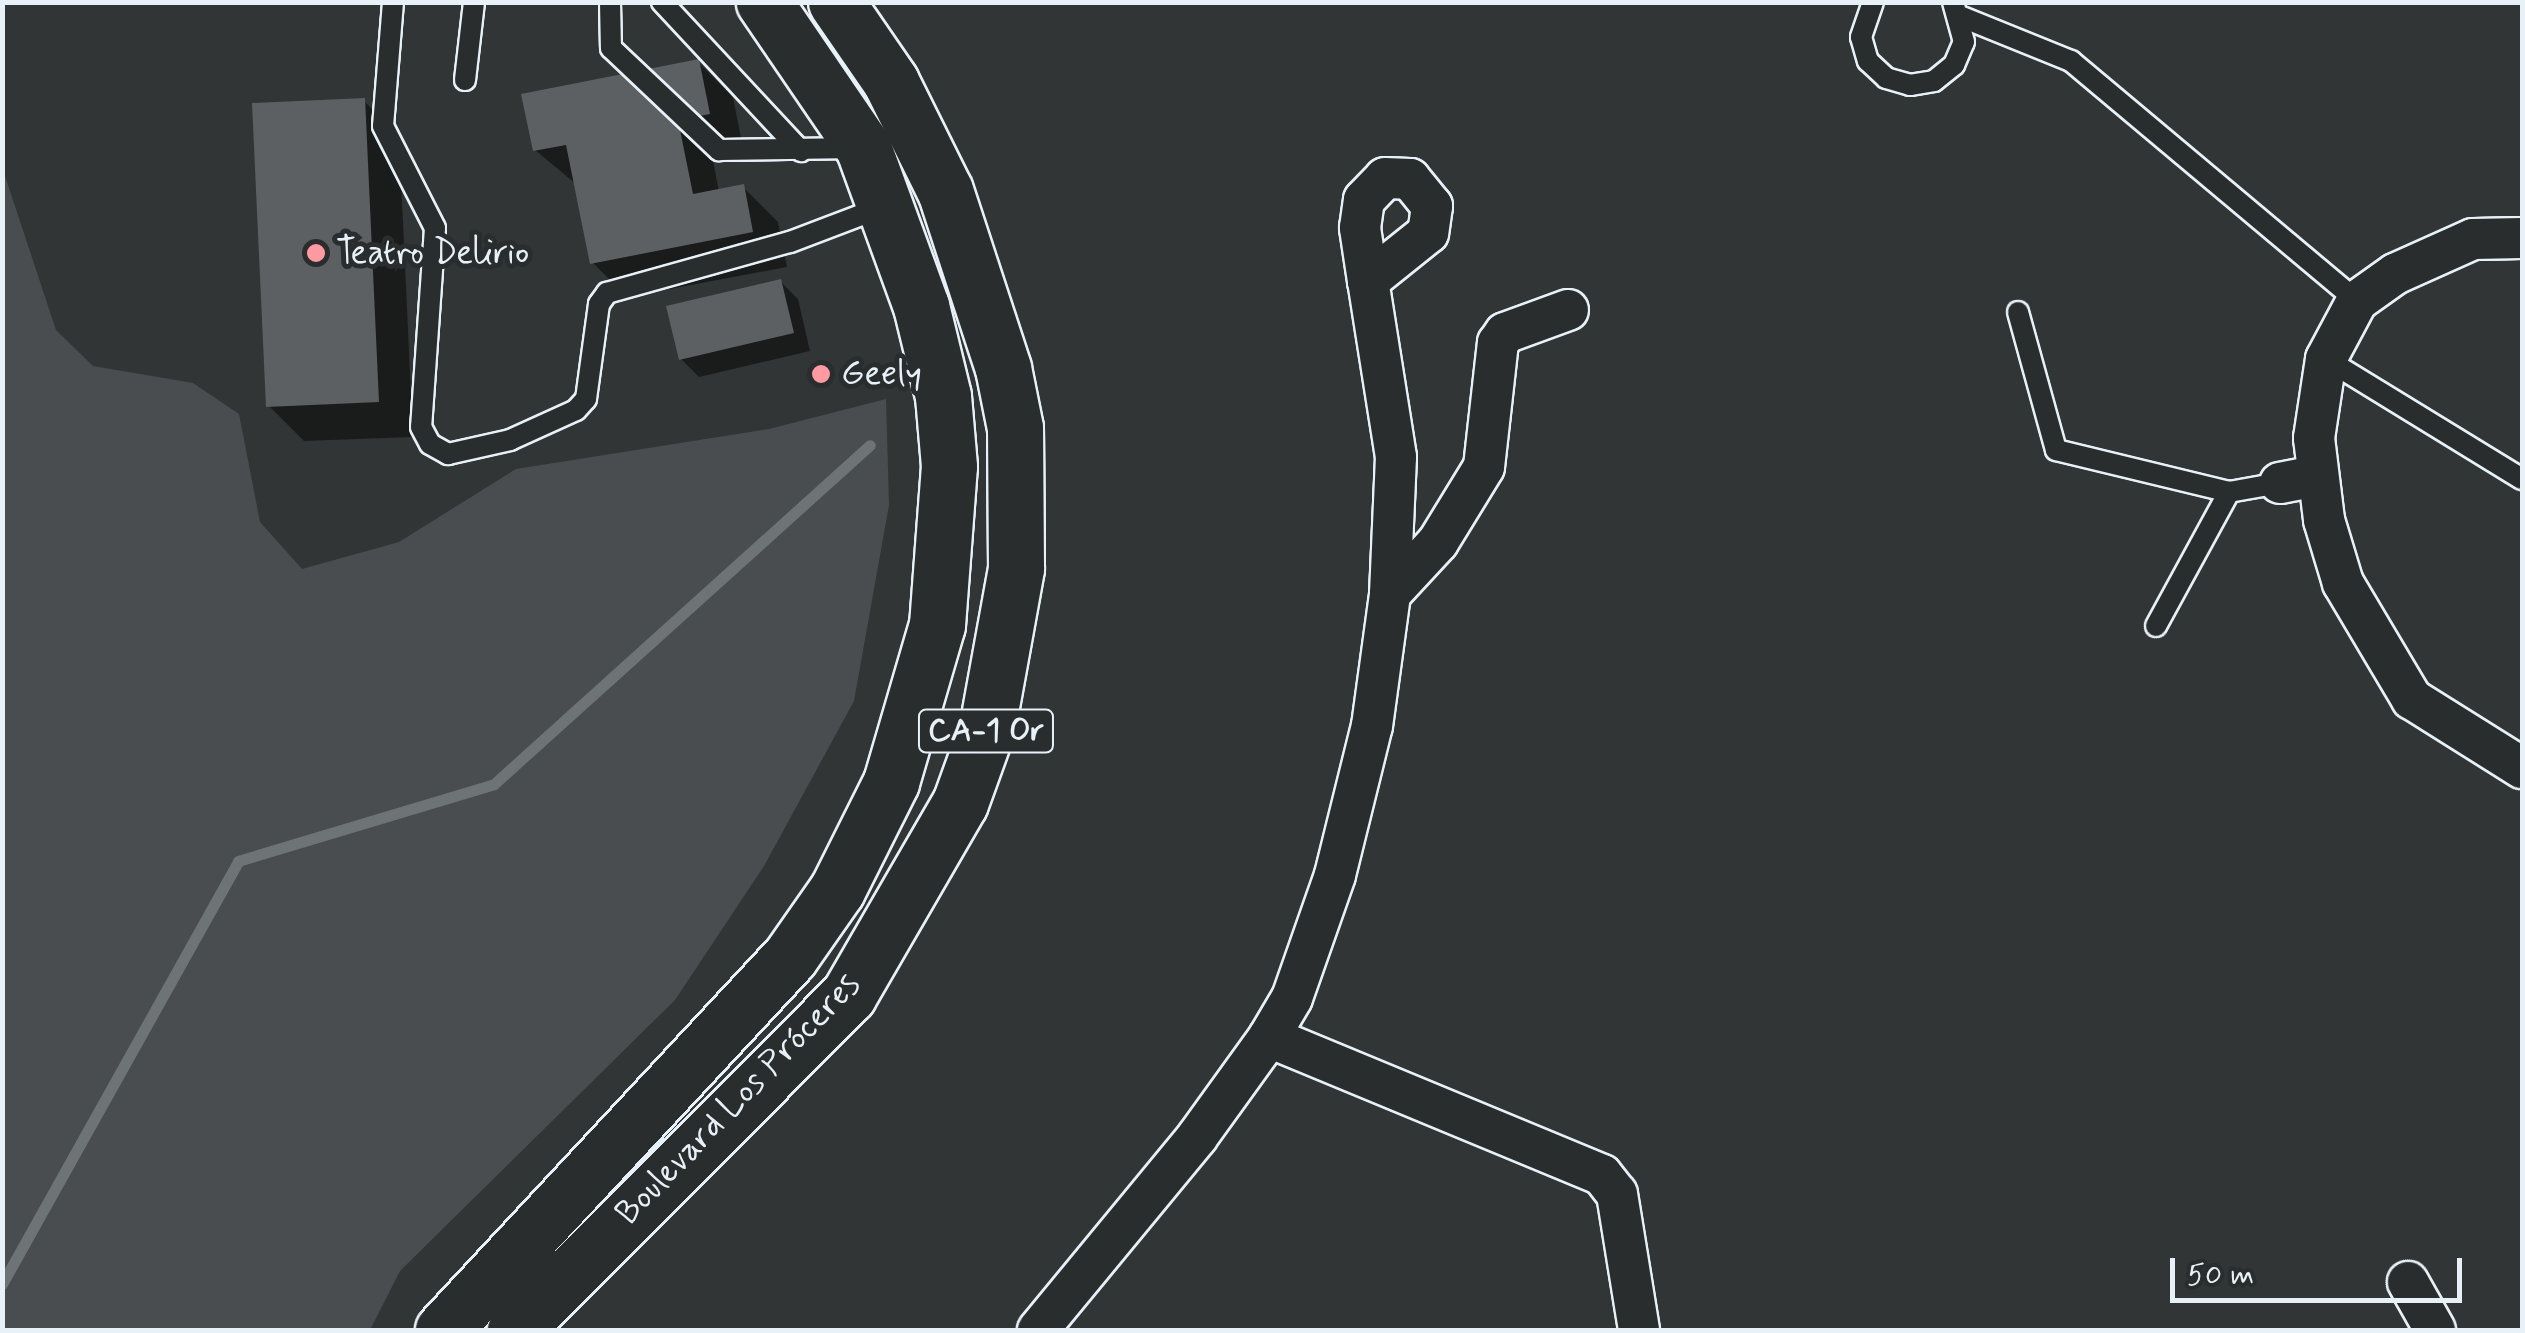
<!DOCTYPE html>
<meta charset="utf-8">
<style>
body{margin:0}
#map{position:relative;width:2525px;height:1333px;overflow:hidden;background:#323536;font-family:Mynerve,sans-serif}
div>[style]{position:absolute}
.green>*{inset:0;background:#494d4f}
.shadow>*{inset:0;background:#0007}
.stream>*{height:11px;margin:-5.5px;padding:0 5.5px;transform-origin:5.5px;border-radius:5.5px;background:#6e7376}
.building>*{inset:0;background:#5c6063}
.roads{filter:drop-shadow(2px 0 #e8f1f8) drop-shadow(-2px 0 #e8f1f8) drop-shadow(0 2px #e8f1f8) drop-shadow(0 -2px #e8f1f8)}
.service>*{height:20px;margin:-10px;padding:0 10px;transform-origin:10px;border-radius:10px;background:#2a2d2e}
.minor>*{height:40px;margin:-20px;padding:0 20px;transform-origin:20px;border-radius:20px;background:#2a2d2e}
.trunk>*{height:55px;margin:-27.5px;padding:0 27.5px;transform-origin:27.5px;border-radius:27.5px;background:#2a2d2e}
.dots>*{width:28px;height:28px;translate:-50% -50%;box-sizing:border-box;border:5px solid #2a2d2e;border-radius:50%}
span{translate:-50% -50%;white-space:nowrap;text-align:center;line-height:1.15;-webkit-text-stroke:10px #2a2d2e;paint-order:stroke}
.shield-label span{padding:2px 8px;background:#2a2d2e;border:2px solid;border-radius:8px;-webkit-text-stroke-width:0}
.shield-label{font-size:32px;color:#e8f1f8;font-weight:700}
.poi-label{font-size:35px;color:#e8f1f8}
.left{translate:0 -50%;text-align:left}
.street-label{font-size:35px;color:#e8f1f8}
.frame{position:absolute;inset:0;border:5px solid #e8f1f8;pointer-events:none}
.scale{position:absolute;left:2170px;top:1258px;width:292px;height:45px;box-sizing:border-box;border:5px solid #e8f1f8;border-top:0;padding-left:12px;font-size:30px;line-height:35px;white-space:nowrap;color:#e8f1f8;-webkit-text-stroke:8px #2a2d2e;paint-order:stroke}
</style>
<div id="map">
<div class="green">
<i style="clip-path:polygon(3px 170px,56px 330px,93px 366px,193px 383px,239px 414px,260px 522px,302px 569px,399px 542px,516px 469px,769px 429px,886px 399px,889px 505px,854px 701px,764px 866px,675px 1000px,400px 1271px,370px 1330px,3px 1330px)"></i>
</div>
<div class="shadow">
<i style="clip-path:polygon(698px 62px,733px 97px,743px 148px,712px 155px,719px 192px,743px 187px,778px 222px,787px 267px,627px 297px,592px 262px,576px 184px,535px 150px)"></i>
<i style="clip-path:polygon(364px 101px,399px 136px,413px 437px,304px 441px,269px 406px)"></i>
<i style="clip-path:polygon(780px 281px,798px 299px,810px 351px,699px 377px,681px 359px)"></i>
</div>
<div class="stream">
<i style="left:2px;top:1284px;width:484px;rotate:-60.8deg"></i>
<i style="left:238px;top:861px;width:267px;rotate:-16.7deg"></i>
<i style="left:494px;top:784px;width:506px;rotate:-42.04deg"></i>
</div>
<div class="building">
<i style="clip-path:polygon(699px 59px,710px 114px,678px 120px,693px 194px,744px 184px,753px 232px,590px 264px,566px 145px,533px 151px,521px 94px)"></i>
<i style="clip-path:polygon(365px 98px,379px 402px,266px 407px,252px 103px)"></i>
<i style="clip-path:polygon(781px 279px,794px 333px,679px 360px,666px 306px)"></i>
</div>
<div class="roads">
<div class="service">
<i style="left:393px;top:2px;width:124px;rotate:94.6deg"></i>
<i style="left:383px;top:126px;width:114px;rotate:63deg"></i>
<i style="left:435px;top:228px;width:199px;rotate:94deg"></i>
<i style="left:421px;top:427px;width:19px;rotate:62deg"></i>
<i style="left:430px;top:444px;width:21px;rotate:29deg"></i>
<i style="left:448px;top:454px;width:64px;rotate:-12.7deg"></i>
<i style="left:510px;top:440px;width:72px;rotate:-24.4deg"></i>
<i style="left:576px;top:410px;width:15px;rotate:-48deg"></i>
<i style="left:586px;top:399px;width:96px;rotate:-82.2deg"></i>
<i style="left:599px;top:304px;width:14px;rotate:-54deg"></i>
<i style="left:607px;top:293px;width:190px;rotate:-15.6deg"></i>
<i style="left:790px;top:242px;width:98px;rotate:-20.8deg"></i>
<i style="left:610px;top:2px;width:46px;rotate:88.8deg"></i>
<i style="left:611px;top:48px;width:149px;rotate:43.4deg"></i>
<i style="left:719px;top:150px;width:139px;rotate:-0.8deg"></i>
<i style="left:662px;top:2px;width:204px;rotate:47deg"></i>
<i style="left:1873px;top:2px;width:37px;rotate:109deg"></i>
<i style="left:1861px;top:37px;width:25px;rotate:74deg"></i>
<i style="left:1868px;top:61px;width:25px;rotate:43deg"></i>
<i style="left:1886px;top:78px;width:25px;rotate:16deg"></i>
<i style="left:1910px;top:85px;width:24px;rotate:-9deg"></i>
<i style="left:1934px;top:81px;width:26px;rotate:-39deg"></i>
<i style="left:1954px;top:65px;width:25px;rotate:-67deg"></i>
<i style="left:1964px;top:42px;width:41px;rotate:-105.4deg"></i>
<i style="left:1962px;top:17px;width:118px;rotate:22deg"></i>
<i style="left:2071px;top:61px;width:373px;rotate:40deg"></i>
<i style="left:465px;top:80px;width:79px;rotate:-83.4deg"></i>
<i style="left:2018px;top:312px;width:143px;rotate:74.6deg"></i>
<i style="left:2056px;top:450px;width:178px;rotate:13.6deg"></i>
<i style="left:2229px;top:492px;width:52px;rotate:-10deg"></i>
<i style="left:2326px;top:359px;width:230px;rotate:31.5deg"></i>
<i style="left:2156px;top:626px;width:153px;rotate:-61.4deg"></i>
</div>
<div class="minor">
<i style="left:2522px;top:238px;width:49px;rotate:178.8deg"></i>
<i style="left:2473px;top:239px;width:85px;rotate:155.8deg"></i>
<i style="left:2395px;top:274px;width:47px;rotate:144.6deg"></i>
<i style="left:2357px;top:301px;width:66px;rotate:118.1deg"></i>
<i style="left:2326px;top:359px;width:80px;rotate:98.6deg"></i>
<i style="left:2314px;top:438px;width:83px;rotate:83deg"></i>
<i style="left:2324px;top:520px;width:66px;rotate:73.2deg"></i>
<i style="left:2343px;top:583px;width:135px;rotate:59.3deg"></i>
<i style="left:2412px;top:699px;width:130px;rotate:32.1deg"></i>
<i style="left:2280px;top:483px;width:38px;rotate:-11deg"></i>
<i style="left:1390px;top:594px;width:71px;rotate:-47.3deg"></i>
<i style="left:1438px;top:542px;width:88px;rotate:-58.5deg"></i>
<i style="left:1484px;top:467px;width:125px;rotate:-83.6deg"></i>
<i style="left:1498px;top:343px;width:12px;rotate:-55deg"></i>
<i style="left:1505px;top:333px;width:67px;rotate:-20.1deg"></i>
<i style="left:1269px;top:1037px;width:360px;rotate:22.5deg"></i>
<i style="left:1602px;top:1175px;width:24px;rotate:52deg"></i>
<i style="left:1617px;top:1194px;width:138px;rotate:80.8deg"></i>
<i style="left:2408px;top:1282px;width:55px;rotate:60.6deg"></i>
<i style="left:1038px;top:1330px;width:250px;rotate:-50.5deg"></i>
<i style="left:1197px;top:1137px;width:123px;rotate:-54.2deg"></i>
<i style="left:1269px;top:1037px;width:45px;rotate:-59.5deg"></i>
<i style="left:1292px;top:998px;width:130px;rotate:-70.7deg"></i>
<i style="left:1335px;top:875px;width:154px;rotate:-76.1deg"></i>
<i style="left:1372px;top:726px;width:133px;rotate:-82.2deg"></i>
<i style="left:1390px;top:594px;width:137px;rotate:-87.5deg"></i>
<i style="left:1396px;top:457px;width:178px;rotate:-99deg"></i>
<i style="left:1368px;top:281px;width:54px;rotate:-98.6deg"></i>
<i style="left:1360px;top:228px;width:28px;rotate:-82deg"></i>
<i style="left:1364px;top:200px;width:30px;rotate:-46deg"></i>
<i style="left:1385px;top:178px;width:25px;rotate:2deg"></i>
<i style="left:1410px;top:179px;width:35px;rotate:51deg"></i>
<i style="left:1432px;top:206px;width:27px;rotate:98deg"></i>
<i style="left:1428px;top:233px;width:77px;rotate:141.3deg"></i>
</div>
<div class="trunk">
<i style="left:443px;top:1330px;width:509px;rotate:-47.07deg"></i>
<i style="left:790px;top:957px;width:82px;rotate:-55deg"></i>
<i style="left:837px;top:890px;width:121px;rotate:-63.4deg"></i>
<i style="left:891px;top:782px;width:164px;rotate:-73.7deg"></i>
<i style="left:937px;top:625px;width:159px;rotate:-85.7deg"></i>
<i style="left:949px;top:466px;width:70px;rotate:-94.9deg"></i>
<i style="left:943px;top:396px;width:93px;rotate:-103.7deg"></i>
<i style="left:921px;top:306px;width:169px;rotate:-110deg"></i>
<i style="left:863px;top:147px;width:176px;rotate:-124.3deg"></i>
<i style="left:515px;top:1330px;width:472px;rotate:-45.1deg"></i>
<i style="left:848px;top:996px;width:223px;rotate:-59.9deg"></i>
<i style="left:960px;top:803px;width:80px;rotate:-70.2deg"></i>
<i style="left:987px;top:728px;width:163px;rotate:-79.7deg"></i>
<i style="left:1016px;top:568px;width:140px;rotate:-90.4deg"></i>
<i style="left:1015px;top:428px;width:61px;rotate:-101.3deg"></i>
<i style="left:1003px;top:368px;width:186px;rotate:-108.1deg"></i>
<i style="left:945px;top:191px;width:122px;rotate:-116.4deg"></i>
<i style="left:891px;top:82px;width:97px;rotate:-124.5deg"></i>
</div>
</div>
<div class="dots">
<i style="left:316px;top:253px;background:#ff9aa2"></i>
<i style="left:821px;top:374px;background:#ff9aa2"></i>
</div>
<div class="shield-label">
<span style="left:986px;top:731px">CA-1 Or</span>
</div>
<div class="poi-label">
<span class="left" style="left:336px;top:253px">Teatro Delirio</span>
<span class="left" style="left:841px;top:374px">Geely</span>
</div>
<div class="street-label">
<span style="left:738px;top:1099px;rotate:-46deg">Boulevard Los Próceres</span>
</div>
<div class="frame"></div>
<div class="scale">50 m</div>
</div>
